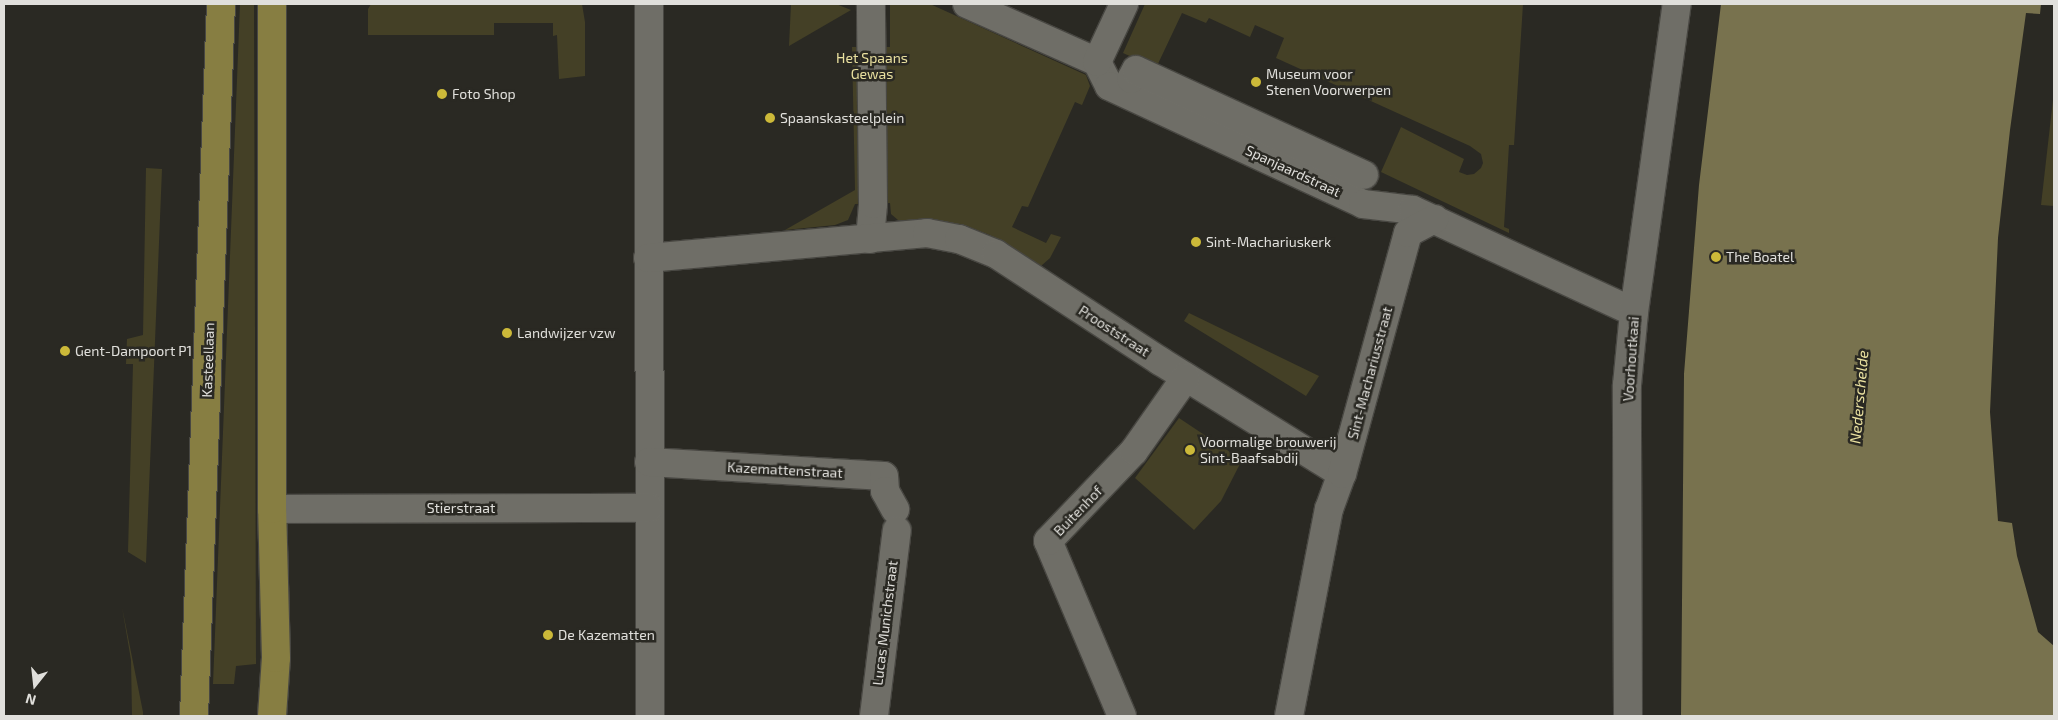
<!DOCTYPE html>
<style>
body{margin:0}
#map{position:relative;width:2058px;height:720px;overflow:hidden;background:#2a2923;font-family:"Exo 2",sans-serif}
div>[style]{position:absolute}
.green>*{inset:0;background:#444026}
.water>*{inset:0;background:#78724e}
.roads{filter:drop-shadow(1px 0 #484742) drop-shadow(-1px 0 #484742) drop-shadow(0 1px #484742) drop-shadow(0 -1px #484742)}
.minor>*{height:28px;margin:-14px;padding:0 14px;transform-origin:14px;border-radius:14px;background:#6f6e67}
.major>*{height:28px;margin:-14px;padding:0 14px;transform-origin:14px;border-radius:14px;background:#877e42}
.dots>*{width:14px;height:14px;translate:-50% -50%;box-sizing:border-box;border:2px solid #2a2923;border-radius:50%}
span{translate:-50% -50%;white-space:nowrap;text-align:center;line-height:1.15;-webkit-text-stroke:5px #2a2923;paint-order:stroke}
.park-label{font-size:14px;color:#e9e09f}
.poi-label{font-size:14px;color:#e0dfdb}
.left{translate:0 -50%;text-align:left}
.street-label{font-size:14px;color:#e0dfdb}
.water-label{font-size:15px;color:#ebe2a1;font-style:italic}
.frame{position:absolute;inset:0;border:5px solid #e0dfdb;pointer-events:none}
.north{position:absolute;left:10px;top:660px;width:50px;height:50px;-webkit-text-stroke:4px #2a2923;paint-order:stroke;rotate:196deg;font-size:14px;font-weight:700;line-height:20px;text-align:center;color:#e0dfdb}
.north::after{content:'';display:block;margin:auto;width:18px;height:22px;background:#e0dfdb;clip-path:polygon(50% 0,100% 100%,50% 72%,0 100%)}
</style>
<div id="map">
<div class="green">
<i style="clip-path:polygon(240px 4px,254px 4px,256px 664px,236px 666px,234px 684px,213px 684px)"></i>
<i style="clip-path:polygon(371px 4px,582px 4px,585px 22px,585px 76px,559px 79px,557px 35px,553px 36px,553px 23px,494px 23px,494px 35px,368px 35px,368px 9px)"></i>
<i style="clip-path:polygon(791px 4px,836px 4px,851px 10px,789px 46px)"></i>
<i style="clip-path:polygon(890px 4px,930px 4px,1086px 75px,1090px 86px,1082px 105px,1075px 102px,1028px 207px,1022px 206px,1012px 227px,1046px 243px,1051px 234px,1061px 237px,1050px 258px,1041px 266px,990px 235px,967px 226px,935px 220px,898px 220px,891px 214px,890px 203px,855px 204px,848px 220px,835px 225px,785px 230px,855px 190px,852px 47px,890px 47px)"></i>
<i style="clip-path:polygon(1145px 4px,1523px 4px,1514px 145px,1509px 145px,1504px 227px,1509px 229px,1509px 233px,1381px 172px,1401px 127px,1464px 159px,1459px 172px,1467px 175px,1474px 174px,1481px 168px,1483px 163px,1481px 154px,1470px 146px,1276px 58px,1284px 38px,1255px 25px,1250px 37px,1209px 18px,1206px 23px,1182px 13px,1156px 68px,1123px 53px)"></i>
<i style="clip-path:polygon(2054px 91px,2054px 206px,2041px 205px)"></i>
<i style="clip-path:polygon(146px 168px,162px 169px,146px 563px,128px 552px,133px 364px,126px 364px,127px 339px,143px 335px)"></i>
<i style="clip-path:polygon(1189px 313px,1319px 376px,1306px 396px,1184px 321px)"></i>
<i style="clip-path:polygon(1179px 418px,1242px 460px,1221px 501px,1194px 530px,1135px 478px)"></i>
<i style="clip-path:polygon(122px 607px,143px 712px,143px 716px,132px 716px,131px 660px)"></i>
</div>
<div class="water">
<i style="clip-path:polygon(1721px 4px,2041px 4px,2040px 14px,2026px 13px,2010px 130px,1998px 238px,1990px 412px,1998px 521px,2012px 523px,2017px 556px,2038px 632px,2054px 646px,2054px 716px,1681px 716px,1684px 374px,1699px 185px)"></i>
</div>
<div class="roads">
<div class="minor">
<i style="left:649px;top:4px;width:712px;rotate:89.92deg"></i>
<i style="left:967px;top:4px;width:142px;rotate:24deg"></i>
<i style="left:1097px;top:62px;width:27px;rotate:63deg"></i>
<i style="left:1109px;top:86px;width:280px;rotate:24.9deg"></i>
<i style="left:1363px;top:204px;width:50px;rotate:6.8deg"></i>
<i style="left:1413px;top:210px;width:243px;rotate:24.8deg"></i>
<i style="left:1097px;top:62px;width:64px;rotate:-65deg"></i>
<i style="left:1131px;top:79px;width:10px;rotate:-61deg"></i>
<i style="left:1136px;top:70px;width:251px;rotate:24.7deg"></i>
<i style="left:870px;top:239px;width:35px;rotate:-85deg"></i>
<i style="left:873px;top:204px;width:200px;rotate:-90.6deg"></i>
<i style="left:648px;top:258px;width:280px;rotate:-5.1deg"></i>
<i style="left:927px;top:233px;width:33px;rotate:11deg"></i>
<i style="left:959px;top:239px;width:40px;rotate:22deg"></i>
<i style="left:996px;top:254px;width:196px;rotate:33.1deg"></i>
<i style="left:1160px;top:361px;width:214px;rotate:31.8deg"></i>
<i style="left:649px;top:462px;width:235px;rotate:3.4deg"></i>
<i style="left:884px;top:476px;width:15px;rotate:86deg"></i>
<i style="left:885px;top:491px;width:21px;rotate:61deg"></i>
<i style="left:272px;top:509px;width:377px;rotate:-0.2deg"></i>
<i style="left:874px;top:716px;width:187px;rotate:-83deg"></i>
<i style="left:1122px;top:716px;width:190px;rotate:-112.9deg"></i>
<i style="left:1048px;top:541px;width:124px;rotate:-46.3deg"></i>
<i style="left:1134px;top:451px;width:90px;rotate:-54.9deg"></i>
<i style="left:1289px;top:716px;width:211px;rotate:-79.1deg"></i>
<i style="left:1329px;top:509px;width:37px;rotate:-70deg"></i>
<i style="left:1342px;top:474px;width:250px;rotate:-74.7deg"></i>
<i style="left:1408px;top:233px;width:30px;rotate:-28deg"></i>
<i style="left:1628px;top:716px;width:331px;rotate:-90.2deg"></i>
<i style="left:1627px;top:385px;width:73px;rotate:-84.5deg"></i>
<i style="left:1634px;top:312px;width:311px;rotate:-82.1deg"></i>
</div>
<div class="major">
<i style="left:194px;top:716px;width:713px;rotate:-87.83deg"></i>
<i style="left:272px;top:716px;width:58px;rotate:-86.1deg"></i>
<i style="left:276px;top:658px;width:149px;rotate:-91.5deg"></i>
<i style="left:272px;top:509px;width:505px;rotate:-90deg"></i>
</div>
</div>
<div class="dots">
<i style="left:1256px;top:82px;background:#ccb939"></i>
<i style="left:442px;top:94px;background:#ccb939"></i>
<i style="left:770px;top:118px;background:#ccb939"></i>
<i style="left:1196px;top:242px;background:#ccb939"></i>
<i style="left:1716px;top:257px;background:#ccb939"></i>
<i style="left:507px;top:333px;background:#ccb939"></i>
<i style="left:65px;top:351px;background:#ccb939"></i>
<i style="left:1190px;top:450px;background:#ccb939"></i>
<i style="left:548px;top:635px;background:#ccb939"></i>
</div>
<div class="park-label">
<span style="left:872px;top:66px">Het Spaans<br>Gewas</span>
</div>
<div class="poi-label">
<span class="left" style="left:1266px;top:82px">Museum voor<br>Stenen Voorwerpen</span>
<span class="left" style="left:452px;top:94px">Foto Shop</span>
<span class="left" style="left:780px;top:118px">Spaanskasteelplein</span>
<span class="left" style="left:1206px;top:242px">Sint-Machariuskerk</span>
<span class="left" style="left:1726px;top:257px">The Boatel</span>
<span class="left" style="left:517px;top:333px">Landwijzer vzw</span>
<span class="left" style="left:75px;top:351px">Gent-Dampoort P1</span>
<span class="left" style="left:1200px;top:450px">Voormalige brouwerij<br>Sint-Baafsabdij</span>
<span class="left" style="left:558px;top:635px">De Kazematten</span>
</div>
<div class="street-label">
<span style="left:1293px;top:171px;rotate:25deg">Spanjaardstraat</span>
<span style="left:1114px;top:331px;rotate:33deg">Prooststraat</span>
<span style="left:1631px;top:359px;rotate:-86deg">Voorhoutkaai</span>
<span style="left:208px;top:360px;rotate:-88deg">Kasteellaan</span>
<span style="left:1370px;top:373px;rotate:-75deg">Sint-Machariusstraat</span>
<span style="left:785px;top:470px;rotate:3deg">Kazemattenstraat</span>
<span style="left:461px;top:508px">Stierstraat</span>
<span style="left:1078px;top:511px;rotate:-46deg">Buitenhof</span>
<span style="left:885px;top:623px;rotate:-83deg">Lucas Munichstraat</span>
</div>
<div class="water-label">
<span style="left:1859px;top:397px;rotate:-85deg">Nederschelde</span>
</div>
<div class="frame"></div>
<div class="north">N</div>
</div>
